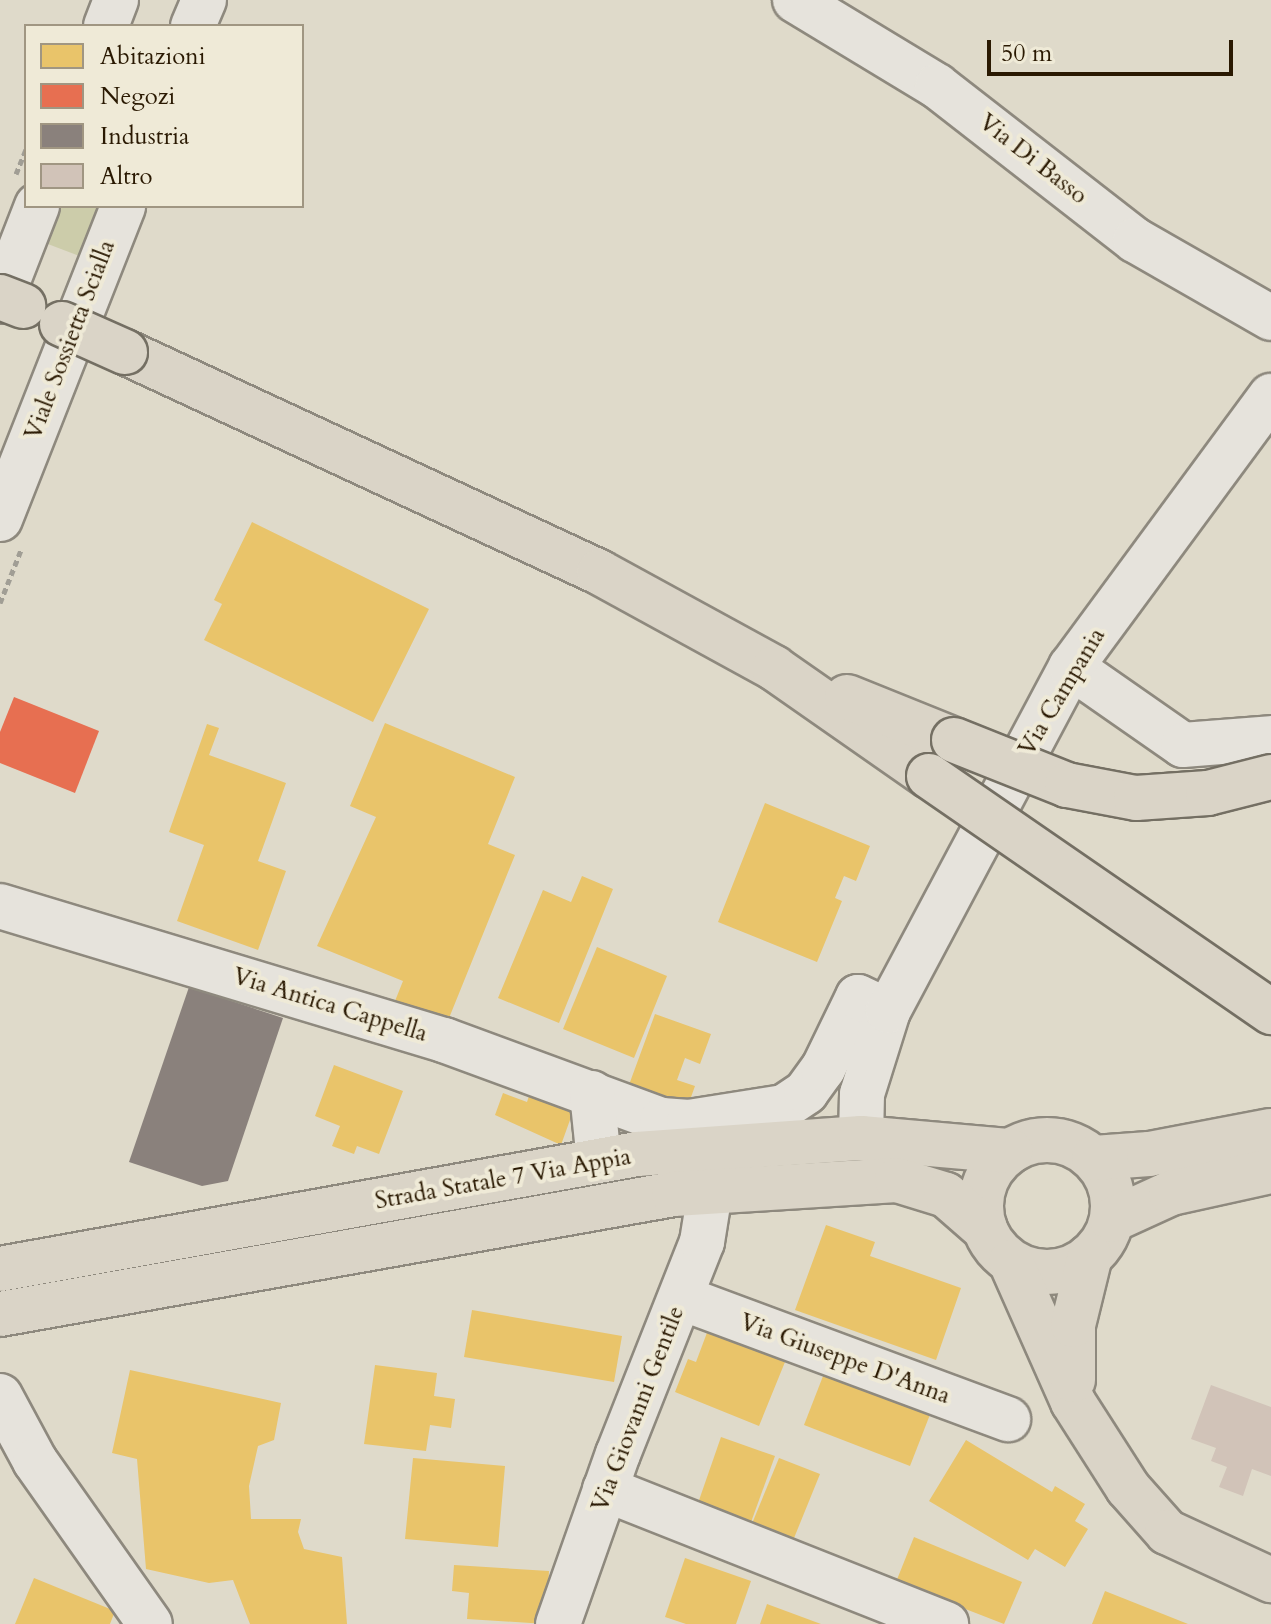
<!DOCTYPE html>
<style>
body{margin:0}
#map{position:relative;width:1271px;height:1624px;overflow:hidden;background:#dfdaca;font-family:Cardo,serif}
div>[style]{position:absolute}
.green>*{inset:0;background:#cca}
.homes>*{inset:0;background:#e9c46a}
.shops>*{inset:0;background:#e76f51}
.industry>*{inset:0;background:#8a817c}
.building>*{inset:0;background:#d1c3b8}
.path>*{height:5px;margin-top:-2.5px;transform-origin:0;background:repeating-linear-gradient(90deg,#a19e95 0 6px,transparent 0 10px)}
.roads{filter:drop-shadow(2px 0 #8e897e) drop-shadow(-2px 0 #8e897e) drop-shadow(0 2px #8e897e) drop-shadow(0 -2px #8e897e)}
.minor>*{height:44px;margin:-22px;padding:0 22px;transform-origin:22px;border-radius:22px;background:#e6e3dc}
.major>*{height:44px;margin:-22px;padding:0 22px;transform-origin:22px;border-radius:22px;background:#dad4c7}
.major>.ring{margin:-22px;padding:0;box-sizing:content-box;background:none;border:44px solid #dad4c7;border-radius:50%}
.highway>*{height:44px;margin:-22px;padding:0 22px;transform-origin:22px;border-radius:22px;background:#dad4c7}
.bridges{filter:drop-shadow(2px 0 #746f63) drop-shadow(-2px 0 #746f63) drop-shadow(0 2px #746f63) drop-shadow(0 -2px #746f63)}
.highway-bridge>*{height:44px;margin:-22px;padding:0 22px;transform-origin:22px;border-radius:22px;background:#dad4c7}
span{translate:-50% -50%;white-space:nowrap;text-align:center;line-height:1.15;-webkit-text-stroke:8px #efead7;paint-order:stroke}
.street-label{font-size:24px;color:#2a1902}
.legend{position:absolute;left:24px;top:24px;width:280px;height:184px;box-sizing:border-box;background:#efead7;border:2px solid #a09682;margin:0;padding:10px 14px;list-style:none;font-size:24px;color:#2a1902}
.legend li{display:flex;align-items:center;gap:16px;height:40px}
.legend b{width:40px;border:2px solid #a09682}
.scale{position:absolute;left:987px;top:40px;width:246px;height:36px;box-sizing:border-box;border:4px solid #2a1902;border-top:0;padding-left:10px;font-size:24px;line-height:28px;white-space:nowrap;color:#2a1902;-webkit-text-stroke:6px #efead7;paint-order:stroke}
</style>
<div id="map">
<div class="green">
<i style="clip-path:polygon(54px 206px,103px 206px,82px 257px,40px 241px)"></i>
</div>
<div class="homes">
<i style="clip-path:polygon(252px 522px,429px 609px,373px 722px,204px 640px,222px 604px,214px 600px)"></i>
<i style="clip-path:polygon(385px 723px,515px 777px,488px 844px,515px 855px,445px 1028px,393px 1006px,403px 981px,317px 946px,376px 817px,350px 806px)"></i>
<i style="clip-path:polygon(207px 724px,219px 728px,209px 755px,286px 783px,258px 861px,286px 871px,258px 950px,177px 921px,204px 845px,169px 832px)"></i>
<i style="clip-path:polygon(765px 803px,870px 846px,856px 881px,844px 876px,835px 898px,842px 901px,817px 962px,718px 922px)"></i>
<i style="clip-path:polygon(582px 876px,613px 889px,559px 1023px,498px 998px,543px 890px,571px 902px)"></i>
<i style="clip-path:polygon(597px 947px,667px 976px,634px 1058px,563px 1029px)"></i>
<i style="clip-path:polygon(655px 1014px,711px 1034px,700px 1064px,685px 1058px,677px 1080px,695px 1086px,685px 1114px,626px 1093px)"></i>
<i style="clip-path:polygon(334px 1065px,403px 1091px,379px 1154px,357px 1146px,354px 1154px,332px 1146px,340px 1126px,315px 1116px)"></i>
<i style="clip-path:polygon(531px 1090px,575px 1106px,561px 1145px,495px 1115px,503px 1093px,527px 1102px)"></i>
<i style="clip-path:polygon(826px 1225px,875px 1242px,870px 1256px,961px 1288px,936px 1360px,795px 1310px)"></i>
<i style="clip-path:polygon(472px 1310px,622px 1336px,614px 1382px,464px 1357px)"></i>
<i style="clip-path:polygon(708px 1330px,785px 1362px,759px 1426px,675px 1392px,688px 1359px,696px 1362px)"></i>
<i style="clip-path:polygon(375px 1365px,437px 1373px,434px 1396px,455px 1399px,451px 1428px,430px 1425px,426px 1451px,364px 1444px)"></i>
<i style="clip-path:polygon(130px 1370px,281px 1403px,274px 1440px,258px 1446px,249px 1486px,251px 1519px,301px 1519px,298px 1532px,304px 1549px,342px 1557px,347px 1624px,250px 1624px,233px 1580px,209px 1583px,146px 1569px,137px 1459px,112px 1453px)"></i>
<i style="clip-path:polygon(825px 1371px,931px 1412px,910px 1466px,804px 1425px)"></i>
<i style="clip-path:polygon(721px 1437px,775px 1456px,750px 1525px,697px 1506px)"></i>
<i style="clip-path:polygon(966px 1440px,1052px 1492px,1055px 1486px,1085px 1504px,1075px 1521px,1088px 1529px,1065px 1567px,1035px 1549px,1028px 1560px,929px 1501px)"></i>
<i style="clip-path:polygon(413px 1458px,505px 1466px,498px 1547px,405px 1539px)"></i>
<i style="clip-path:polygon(779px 1458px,820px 1474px,792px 1543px,751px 1526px)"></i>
<i style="clip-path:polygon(914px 1537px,1022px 1582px,1004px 1624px,896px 1582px)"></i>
<i style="clip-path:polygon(685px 1558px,751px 1581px,736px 1624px,686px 1624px,665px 1617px)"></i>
<i style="clip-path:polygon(454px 1565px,549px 1571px,546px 1624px,467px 1619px,469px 1593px,452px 1591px)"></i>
<i style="clip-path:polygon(34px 1578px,115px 1611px,110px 1624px,15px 1624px)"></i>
<i style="clip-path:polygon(1105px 1591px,1188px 1624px,1092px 1624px)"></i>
<i style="clip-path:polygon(767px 1604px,821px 1624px,760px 1624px)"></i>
</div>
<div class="shops">
<i style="clip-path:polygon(14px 697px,99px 731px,75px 793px,0 763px,0 732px)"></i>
</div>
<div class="industry">
<i style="clip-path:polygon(189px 987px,283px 1018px,228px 1181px,202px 1186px,129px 1162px)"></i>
</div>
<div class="building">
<i style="clip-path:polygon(1211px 1385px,1271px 1407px,1271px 1476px,1252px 1469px,1243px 1496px,1219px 1487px,1227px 1467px,1211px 1461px,1216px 1448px,1191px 1439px)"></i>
</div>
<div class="path">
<i style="left:16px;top:174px;width:27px;rotate:-68deg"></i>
<i style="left:0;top:603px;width:57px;rotate:-68.4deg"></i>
</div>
<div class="roads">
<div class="minor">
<i style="left:795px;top:0;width:166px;rotate:31.2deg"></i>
<i style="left:937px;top:86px;width:251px;rotate:37.9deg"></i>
<i style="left:1135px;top:240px;width:157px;rotate:29.8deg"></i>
<i style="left:106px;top:26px;width:28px;rotate:-69deg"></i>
<i style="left:193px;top:26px;width:28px;rotate:-67deg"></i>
<i style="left:0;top:301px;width:102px;rotate:-68.7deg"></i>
<i style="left:0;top:519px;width:336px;rotate:-68.5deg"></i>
<i style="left:1071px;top:667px;width:136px;rotate:34.9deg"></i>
<i style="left:1183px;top:745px;width:88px;rotate:-4.5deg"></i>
<i style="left:0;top:906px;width:464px;rotate:16.8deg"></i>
<i style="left:444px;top:1040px;width:232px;rotate:20.2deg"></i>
<i style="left:662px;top:1120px;width:27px;rotate:4deg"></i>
<i style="left:689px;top:1122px;width:96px;rotate:-9deg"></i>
<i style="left:784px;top:1107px;width:27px;rotate:-34deg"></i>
<i style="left:806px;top:1092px;width:29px;rotate:-54deg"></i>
<i style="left:823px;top:1069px;width:80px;rotate:-64.1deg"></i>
<i style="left:858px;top:997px;width:33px;rotate:25deg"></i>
<i style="left:592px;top:1093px;width:68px;rotate:84.1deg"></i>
<i style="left:861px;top:1138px;width:44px;rotate:-88.7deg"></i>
<i style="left:862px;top:1094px;width:87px;rotate:-72.6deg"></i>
<i style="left:888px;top:1011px;width:390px;rotate:-62deg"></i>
<i style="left:1071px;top:667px;width:337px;rotate:-53.6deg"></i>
<i style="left:682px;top:1298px;width:348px;rotate:20.4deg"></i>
<i style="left:0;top:1396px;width:74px;rotate:61.7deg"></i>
<i style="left:35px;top:1461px;width:199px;rotate:54.8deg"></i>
<i style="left:605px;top:1489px;width:367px;rotate:21.6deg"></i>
<i style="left:558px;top:1624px;width:180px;rotate:-70.6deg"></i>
<i style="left:618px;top:1454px;width:228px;rotate:-68.4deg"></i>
<i style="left:702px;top:1242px;width:51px;rotate:-80.9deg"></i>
</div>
<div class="major">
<i class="ring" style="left:981px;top:1140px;width:88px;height:88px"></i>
<i style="left:1094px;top:1158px;width:55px;rotate:-4.2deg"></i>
<i style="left:1149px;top:1154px;width:124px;rotate:-10.7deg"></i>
<i style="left:1112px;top:1220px;width:65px;rotate:-24.6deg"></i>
<i style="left:1171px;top:1193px;width:102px;rotate:-12.4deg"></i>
<i style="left:0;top:1269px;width:647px;rotate:-10.23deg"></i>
<i style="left:637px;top:1154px;width:225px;rotate:-4.1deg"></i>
<i style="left:861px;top:1138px;width:150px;rotate:5deg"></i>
<i style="left:0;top:1314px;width:685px;rotate:-10.1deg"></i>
<i style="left:674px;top:1194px;width:223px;rotate:-3.6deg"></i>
<i style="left:897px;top:1180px;width:51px;rotate:17deg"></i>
<i style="left:946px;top:1195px;width:52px;rotate:41.1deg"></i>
</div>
<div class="highway">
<i style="left:125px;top:352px;width:523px;rotate:24.9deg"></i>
<i style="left:599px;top:572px;width:200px;rotate:28.7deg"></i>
<i style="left:774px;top:668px;width:189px;rotate:34.9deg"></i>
<i style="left:847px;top:697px;width:115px;rotate:21.9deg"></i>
<i style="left:1011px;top:1262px;width:153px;rotate:66.1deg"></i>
<i style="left:1073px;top:1402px;width:102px;rotate:57.4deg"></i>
<i style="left:1128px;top:1488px;width:59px;rotate:48.4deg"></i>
<i style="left:1167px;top:1532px;width:115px;rotate:24.8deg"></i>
<i style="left:1073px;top:1380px;width:55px;rotate:-90deg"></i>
<i style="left:1073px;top:1325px;width:71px;rotate:-76.2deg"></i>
</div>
</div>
<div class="bridges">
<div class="highway-bridge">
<i style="left:0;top:297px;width:25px;rotate:21deg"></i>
<i style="left:62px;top:324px;width:69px;rotate:24deg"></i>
<i style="left:954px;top:740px;width:122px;rotate:21.7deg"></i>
<i style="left:1067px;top:785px;width:70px;rotate:10.7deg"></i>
<i style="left:1136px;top:798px;width:72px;rotate:-4deg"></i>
<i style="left:1208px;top:793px;width:65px;rotate:-14.3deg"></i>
<i style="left:929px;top:776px;width:416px;rotate:34.6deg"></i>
</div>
</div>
<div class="street-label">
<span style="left:1033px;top:159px;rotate:38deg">Via Di Basso</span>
<span style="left:70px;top:340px;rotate:-69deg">Viale Sossietta Scialla</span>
<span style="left:1062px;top:692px;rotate:-59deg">Via Campania</span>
<span style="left:330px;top:1005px;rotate:17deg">Via Antica Cappella</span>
<span style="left:503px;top:1179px;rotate:-10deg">Strada Statale 7 Via Appia</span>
<span style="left:845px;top:1359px;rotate:20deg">Via Giuseppe D'Anna</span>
<span style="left:638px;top:1409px;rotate:-69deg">Via Giovanni Gentile</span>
</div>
<ul class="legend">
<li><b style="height:22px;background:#e9c46a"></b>Abitazioni</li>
<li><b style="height:22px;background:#e76f51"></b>Negozi</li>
<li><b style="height:22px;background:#8a817c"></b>Industria</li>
<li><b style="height:22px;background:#d1c3b8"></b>Altro</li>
</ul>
<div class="scale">50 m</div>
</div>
